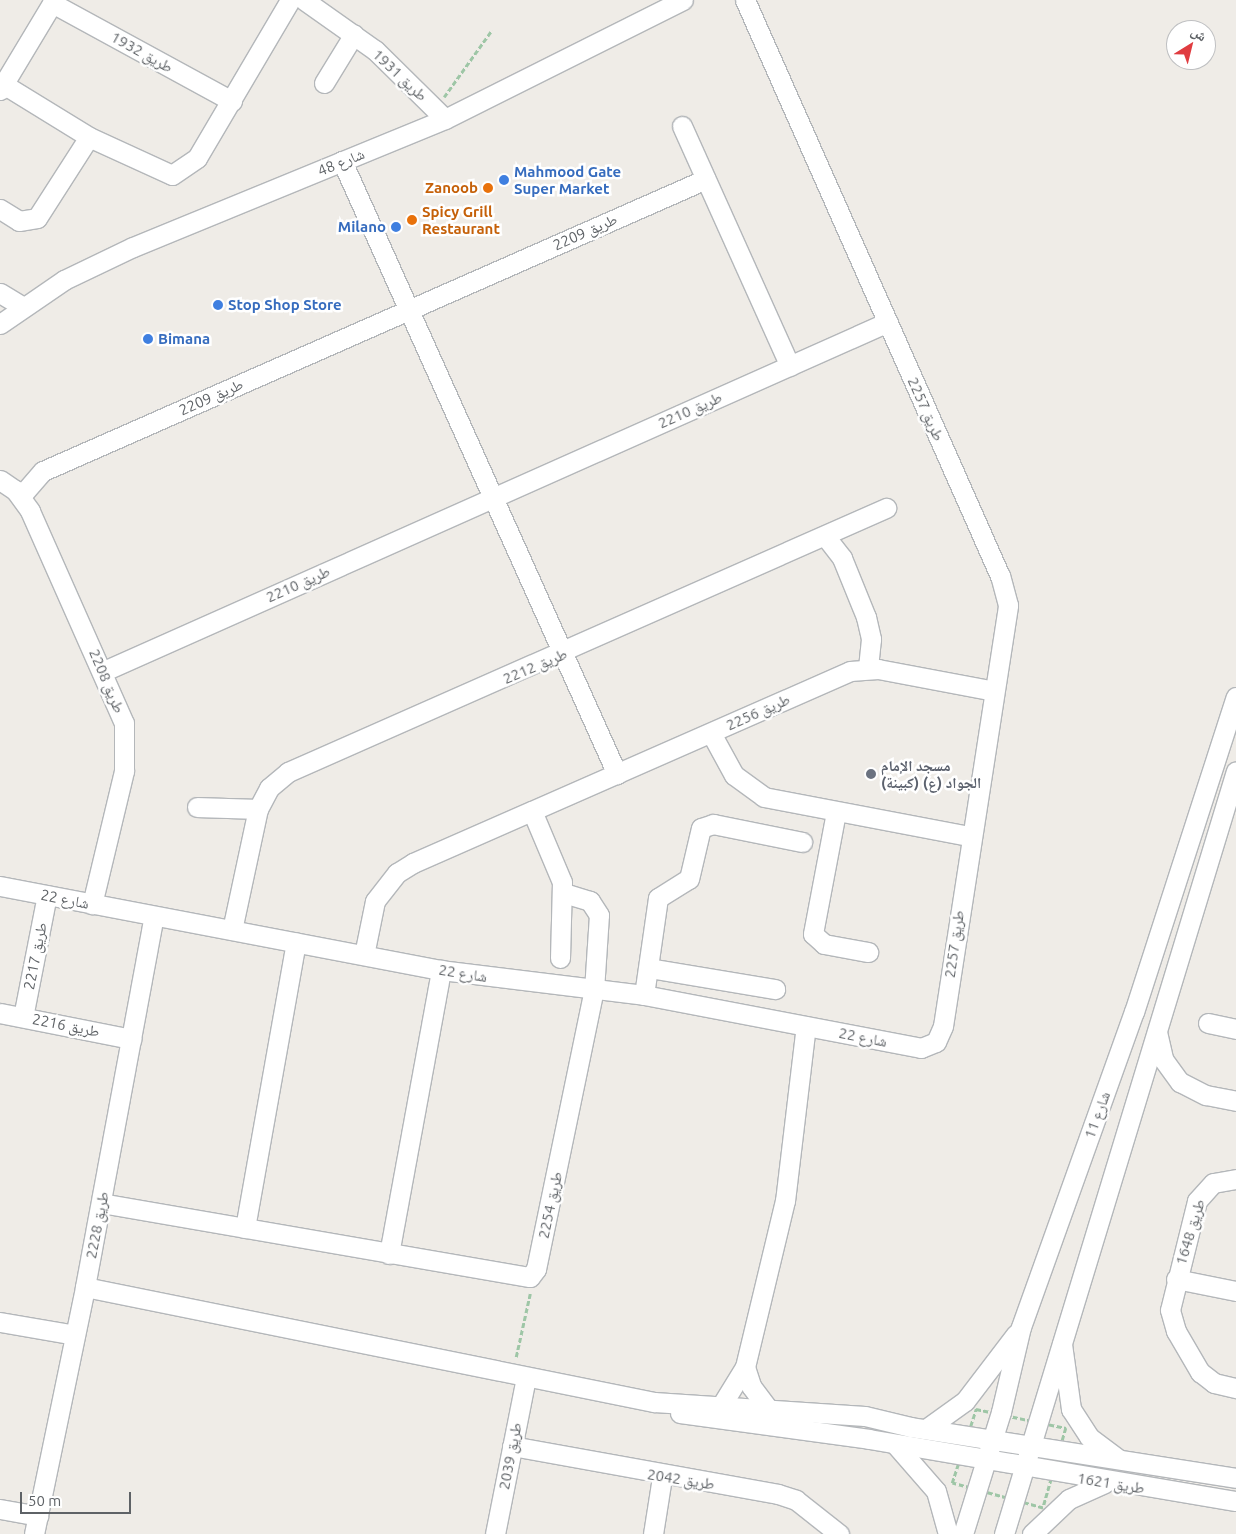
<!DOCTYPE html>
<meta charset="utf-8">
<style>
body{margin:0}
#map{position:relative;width:1236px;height:1534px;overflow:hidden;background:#efece7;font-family:Ubuntu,"Noto Naskh Arabic",sans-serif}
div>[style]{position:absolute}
.path>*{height:2.5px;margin-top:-1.25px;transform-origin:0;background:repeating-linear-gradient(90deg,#9ec6a6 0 5px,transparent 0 7.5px)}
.roads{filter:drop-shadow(1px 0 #b4b7ba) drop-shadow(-1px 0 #b4b7ba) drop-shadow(0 1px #b4b7ba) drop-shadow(0 -1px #b4b7ba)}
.minor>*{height:19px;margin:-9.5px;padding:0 9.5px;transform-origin:9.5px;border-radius:9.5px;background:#fff}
.dots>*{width:14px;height:14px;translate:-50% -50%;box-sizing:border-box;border:2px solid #fff;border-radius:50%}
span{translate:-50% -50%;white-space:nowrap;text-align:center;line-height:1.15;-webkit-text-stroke:5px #fff;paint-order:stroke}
.street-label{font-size:15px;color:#5e6266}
.shop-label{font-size:15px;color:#366cbe;font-weight:700}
.left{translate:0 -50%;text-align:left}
.right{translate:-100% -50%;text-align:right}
.food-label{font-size:15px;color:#c56008;font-weight:700}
.worship-label{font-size:15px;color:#5b616d;font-weight:700}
.north{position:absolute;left:1166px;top:20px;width:50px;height:50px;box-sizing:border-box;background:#fff;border:1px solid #bfc0c2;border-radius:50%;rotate:36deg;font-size:14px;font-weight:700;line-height:20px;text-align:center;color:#5e6266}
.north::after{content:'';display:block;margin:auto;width:18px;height:22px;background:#e03c40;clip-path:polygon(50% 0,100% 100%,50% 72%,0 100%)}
.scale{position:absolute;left:20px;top:1492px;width:111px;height:22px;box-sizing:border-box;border:2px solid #5e6266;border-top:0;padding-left:6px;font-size:15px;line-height:18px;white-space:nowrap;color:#5e6266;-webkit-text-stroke:4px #fff;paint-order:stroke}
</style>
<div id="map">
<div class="path">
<i style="left:444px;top:97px;width:82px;rotate:-54.4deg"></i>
<i style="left:516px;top:1357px;width:65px;rotate:-77.5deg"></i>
<i style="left:976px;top:1409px;width:92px;rotate:11.9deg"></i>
<i style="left:1066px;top:1428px;width:83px;rotate:106deg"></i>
<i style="left:1043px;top:1508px;width:94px;rotate:-164.6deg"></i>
<i style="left:952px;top:1483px;width:78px;rotate:-72deg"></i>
</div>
<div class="roads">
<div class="minor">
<i style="left:304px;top:0;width:87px;rotate:35.2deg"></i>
<i style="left:375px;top:50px;width:98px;rotate:44.6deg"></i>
<i style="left:52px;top:3px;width:205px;rotate:28.6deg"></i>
<i style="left:324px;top:83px;width:57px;rotate:-58.5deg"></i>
<i style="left:3px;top:84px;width:101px;rotate:31.6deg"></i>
<i style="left:89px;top:137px;width:91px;rotate:24.6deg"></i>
<i style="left:172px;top:175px;width:30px;rotate:-34deg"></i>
<i style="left:197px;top:158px;width:183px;rotate:-59.5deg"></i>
<i style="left:0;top:90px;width:105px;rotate:-59deg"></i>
<i style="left:682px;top:126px;width:263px;rotate:65.8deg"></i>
<i style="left:342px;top:161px;width:672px;rotate:65.84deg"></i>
<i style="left:0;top:209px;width:22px;rotate:32deg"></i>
<i style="left:19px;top:221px;width:18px;rotate:-9deg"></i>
<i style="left:37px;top:218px;width:96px;rotate:-57.3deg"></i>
<i style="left:0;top:293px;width:26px;rotate:31deg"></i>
<i style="left:0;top:324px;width:78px;rotate:-34.5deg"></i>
<i style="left:64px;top:280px;width:76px;rotate:-25.6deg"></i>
<i style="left:133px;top:247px;width:337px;rotate:-22.3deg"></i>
<i style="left:445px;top:119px;width:266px;rotate:-26.6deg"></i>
<i style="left:0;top:480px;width:18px;rotate:34deg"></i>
<i style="left:15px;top:490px;width:26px;rotate:54deg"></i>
<i style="left:30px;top:511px;width:232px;rotate:66.1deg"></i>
<i style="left:124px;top:723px;width:48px;rotate:90deg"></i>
<i style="left:124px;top:771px;width:137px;rotate:103.5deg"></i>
<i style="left:21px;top:496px;width:33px;rotate:-49deg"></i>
<i style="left:43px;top:471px;width:724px;rotate:-23.77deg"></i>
<i style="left:825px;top:536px;width:28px;rotate:52deg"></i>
<i style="left:842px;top:558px;width:64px;rotate:67.9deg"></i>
<i style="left:866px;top:617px;width:23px;rotate:77deg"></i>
<i style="left:871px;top:639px;width:29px;rotate:96deg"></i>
<i style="left:104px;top:671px;width:858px;rotate:-24deg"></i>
<i style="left:711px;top:733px;width:48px;rotate:61.3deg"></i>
<i style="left:734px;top:775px;width:37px;rotate:36deg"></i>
<i style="left:764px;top:797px;width:209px;rotate:10.8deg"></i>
<i style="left:197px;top:807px;width:61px;rotate:1.9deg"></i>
<i style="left:532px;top:811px;width:77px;rotate:67.1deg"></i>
<i style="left:562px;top:882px;width:76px;rotate:91.5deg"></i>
<i style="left:836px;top:812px;width:124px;rotate:100.7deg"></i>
<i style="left:813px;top:934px;width:15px;rotate:42deg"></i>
<i style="left:824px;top:944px;width:45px;rotate:10.3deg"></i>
<i style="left:0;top:886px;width:449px;rotate:10.8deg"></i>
<i style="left:441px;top:970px;width:205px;rotate:7deg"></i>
<i style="left:644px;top:995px;width:282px;rotate:10.8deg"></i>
<i style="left:921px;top:1048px;width:16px;rotate:-22deg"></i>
<i style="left:936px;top:1042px;width:17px;rotate:-66deg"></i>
<i style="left:943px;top:1026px;width:426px;rotate:-81.2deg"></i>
<i style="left:1008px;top:605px;width:30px;rotate:-105deg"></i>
<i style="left:1000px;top:576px;width:630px;rotate:-113.88deg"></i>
<i style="left:232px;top:930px;width:124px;rotate:-77.9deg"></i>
<i style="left:258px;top:809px;width:24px;rotate:-62deg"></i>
<i style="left:269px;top:788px;width:25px;rotate:-40deg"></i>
<i style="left:288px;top:772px;width:654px;rotate:-23.82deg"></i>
<i style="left:364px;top:955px;width:55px;rotate:-78.5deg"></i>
<i style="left:375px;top:901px;width:36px;rotate:-52deg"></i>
<i style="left:397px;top:873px;width:19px;rotate:-32deg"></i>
<i style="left:413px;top:863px;width:477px;rotate:-23.7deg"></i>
<i style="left:850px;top:671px;width:28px;rotate:-4deg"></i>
<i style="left:878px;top:669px;width:118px;rotate:10.7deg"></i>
<i style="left:649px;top:968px;width:128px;rotate:9.5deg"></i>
<i style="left:644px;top:995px;width:98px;rotate:-81.8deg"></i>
<i style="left:658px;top:898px;width:36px;rotate:-32deg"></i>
<i style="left:689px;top:879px;width:52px;rotate:-76.8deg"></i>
<i style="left:701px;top:828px;width:13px;rotate:-18deg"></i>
<i style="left:713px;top:824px;width:91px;rotate:11.4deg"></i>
<i style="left:0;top:1013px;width:134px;rotate:11.2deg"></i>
<i style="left:23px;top:1017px;width:124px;rotate:-78.9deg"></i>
<i style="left:1208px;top:1023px;width:29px;rotate:12deg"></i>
<i style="left:1157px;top:1032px;width:28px;rotate:77deg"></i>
<i style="left:1163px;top:1059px;width:29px;rotate:54deg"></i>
<i style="left:1180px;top:1082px;width:29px;rotate:27deg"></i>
<i style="left:1206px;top:1095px;width:31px;rotate:11deg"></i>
<i style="left:1236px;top:1179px;width:23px;rotate:170deg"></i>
<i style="left:1213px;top:1183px;width:24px;rotate:132deg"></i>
<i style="left:1197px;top:1201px;width:112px;rotate:103.9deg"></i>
<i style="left:1170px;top:1310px;width:22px;rotate:74deg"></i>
<i style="left:1176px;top:1331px;width:48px;rotate:59.7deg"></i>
<i style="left:1200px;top:1372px;width:18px;rotate:38deg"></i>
<i style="left:1214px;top:1383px;width:23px;rotate:13deg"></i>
<i style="left:101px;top:1203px;width:435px;rotate:9.8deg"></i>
<i style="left:530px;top:1277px;width:10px;rotate:-53deg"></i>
<i style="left:536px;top:1269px;width:285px;rotate:-78.3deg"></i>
<i style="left:594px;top:990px;width:75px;rotate:-86.2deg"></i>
<i style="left:599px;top:915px;width:17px;rotate:-123deg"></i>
<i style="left:590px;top:901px;width:27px;rotate:-163deg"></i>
<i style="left:245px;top:1228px;width:290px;rotate:-79.9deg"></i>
<i style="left:389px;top:1254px;width:289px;rotate:-79.6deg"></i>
<i style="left:1176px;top:1279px;width:61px;rotate:11.3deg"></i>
<i style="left:85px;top:1287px;width:581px;rotate:11.43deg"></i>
<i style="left:654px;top:1402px;width:211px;rotate:3.8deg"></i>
<i style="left:865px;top:1416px;width:47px;rotate:13.4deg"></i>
<i style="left:911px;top:1427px;width:329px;rotate:8.9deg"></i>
<i style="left:0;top:1322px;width:76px;rotate:9.8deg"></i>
<i style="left:1062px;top:1344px;width:66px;rotate:82.1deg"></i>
<i style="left:1071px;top:1409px;width:33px;rotate:57deg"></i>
<i style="left:1089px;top:1437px;width:36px;rotate:37deg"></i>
<i style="left:745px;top:1367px;width:20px;rotate:72deg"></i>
<i style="left:751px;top:1386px;width:30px;rotate:53deg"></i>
<i style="left:721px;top:1406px;width:46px;rotate:-58.4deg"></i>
<i style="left:745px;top:1367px;width:171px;rotate:-76.5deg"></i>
<i style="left:785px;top:1201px;width:176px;rotate:-83.2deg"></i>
<i style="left:680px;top:1413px;width:191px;rotate:7.8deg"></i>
<i style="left:869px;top:1439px;width:372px;rotate:9.6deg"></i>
<i style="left:926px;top:1429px;width:48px;rotate:-35.7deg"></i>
<i style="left:965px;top:1401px;width:84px;rotate:-52.7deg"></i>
<i style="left:895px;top:1444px;width:62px;rotate:48.9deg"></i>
<i style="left:936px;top:1491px;width:45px;rotate:74.4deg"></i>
<i style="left:512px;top:1446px;width:270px;rotate:10.2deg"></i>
<i style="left:778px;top:1494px;width:19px;rotate:18deg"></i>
<i style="left:796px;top:1500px;width:55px;rotate:38.3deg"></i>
<i style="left:0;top:1509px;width:39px;rotate:10deg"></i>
<i style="left:34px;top:1534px;width:252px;rotate:-78.3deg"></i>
<i style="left:85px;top:1287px;width:377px;rotate:-79.5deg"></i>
<i style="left:495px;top:1534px;width:159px;rotate:-78.8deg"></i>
<i style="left:653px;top:1534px;width:58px;rotate:-81deg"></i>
<i style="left:963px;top:1534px;width:128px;rotate:-72.7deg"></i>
<i style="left:1001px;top:1412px;width:87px;rotate:-76.8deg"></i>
<i style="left:1021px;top:1327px;width:335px;rotate:-70.3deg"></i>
<i style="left:1134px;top:1012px;width:331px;rotate:-72.1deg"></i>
<i style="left:1004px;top:1534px;width:797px;rotate:-73.09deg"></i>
<i style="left:1032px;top:1534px;width:51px;rotate:-43.4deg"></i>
<i style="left:1069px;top:1499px;width:39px;rotate:-24deg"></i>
</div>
</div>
<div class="dots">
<i style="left:504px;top:180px;background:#3f7fe0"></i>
<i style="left:488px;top:188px;background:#e8710a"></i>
<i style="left:412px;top:220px;background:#e8710a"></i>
<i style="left:396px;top:227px;background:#3f7fe0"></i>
<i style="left:218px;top:305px;background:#3f7fe0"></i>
<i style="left:148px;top:339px;background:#3f7fe0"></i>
<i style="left:871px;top:774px;background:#6b7280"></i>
</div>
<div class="street-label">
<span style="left:142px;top:52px;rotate:29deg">طريق 1932</span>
<span style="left:400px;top:75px;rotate:43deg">طريق 1931</span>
<span style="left:341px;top:162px;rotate:-22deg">شارع 48</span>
<span style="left:585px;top:232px;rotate:-24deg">طريق 2209</span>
<span style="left:211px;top:397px;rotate:-24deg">طريق 2209</span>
<span style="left:926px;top:409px;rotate:66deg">طريق 2257</span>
<span style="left:690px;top:410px;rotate:-24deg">طريق 2210</span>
<span style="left:298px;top:584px;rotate:-24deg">طريق 2210</span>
<span style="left:535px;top:666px;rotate:-23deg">طريق 2212</span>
<span style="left:107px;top:681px;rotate:67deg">طريق 2208</span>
<span style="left:758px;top:712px;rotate:-24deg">طريق 2256</span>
<span style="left:65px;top:899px;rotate:11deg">شارع 22</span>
<span style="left:954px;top:944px;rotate:-82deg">طريق 2257</span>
<span style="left:35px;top:956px;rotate:-79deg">طريق 2217</span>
<span style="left:463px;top:973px;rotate:9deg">شارع 22</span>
<span style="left:66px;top:1025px;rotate:11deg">طريق 2216</span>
<span style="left:863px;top:1037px;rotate:11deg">شارع 22</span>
<span style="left:1097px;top:1115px;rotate:-70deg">شارع 11</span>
<span style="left:550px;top:1205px;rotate:-78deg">طريق 2254</span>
<span style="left:97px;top:1225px;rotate:-79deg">طريق 2228</span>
<span style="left:1190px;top:1232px;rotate:-73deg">طريق 1648</span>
<span style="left:510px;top:1456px;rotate:-79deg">طريق 2039</span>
<span style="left:681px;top:1479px;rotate:9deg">طريق 2042</span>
<span style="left:1111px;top:1483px;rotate:9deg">طريق 1621</span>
</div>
<div class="shop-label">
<span class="left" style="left:514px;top:180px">Mahmood Gate<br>Super Market</span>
<span class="right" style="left:386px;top:227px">Milano</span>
<span class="left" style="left:228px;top:305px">Stop Shop Store</span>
<span class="left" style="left:158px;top:339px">Bimana</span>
</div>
<div class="food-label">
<span class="right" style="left:478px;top:188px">Zanoob</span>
<span class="left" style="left:422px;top:220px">Spicy Grill<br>Restaurant</span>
</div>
<div class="worship-label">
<span class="left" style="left:881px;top:774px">مسجد الإمام<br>الجواد (ع) (كبينة)</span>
</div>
<div class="north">ش</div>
<div class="scale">50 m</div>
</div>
